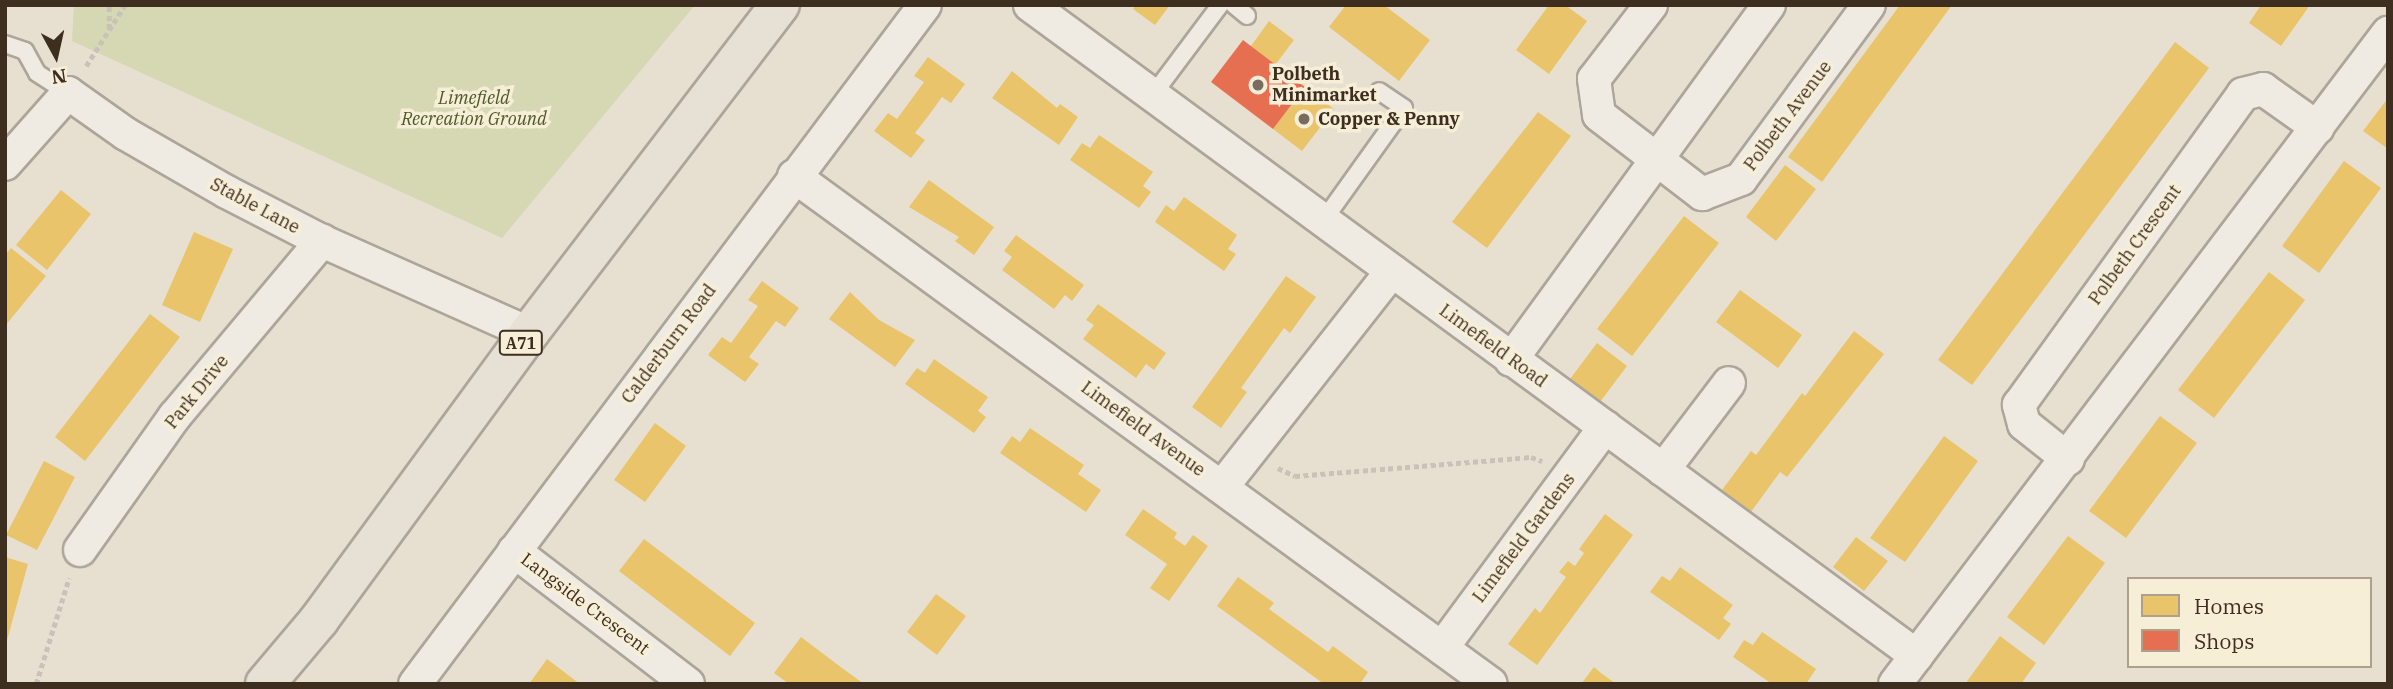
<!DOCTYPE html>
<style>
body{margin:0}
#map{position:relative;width:2393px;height:689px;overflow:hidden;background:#e7e0d1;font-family:"IBM Plex Serif",serif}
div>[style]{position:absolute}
.green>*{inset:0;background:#d6d7b3}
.homes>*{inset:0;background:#e9c46a}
.shops>*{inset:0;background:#e76f51}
.path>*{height:4.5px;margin-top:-2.25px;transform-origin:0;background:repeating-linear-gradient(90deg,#c8c2b9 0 5px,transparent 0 8.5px)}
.roads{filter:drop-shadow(2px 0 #ada599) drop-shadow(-2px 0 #ada599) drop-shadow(0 2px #ada599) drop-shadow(0 -2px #ada599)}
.lane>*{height:16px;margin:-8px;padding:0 8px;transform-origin:8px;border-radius:8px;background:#efebe3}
.street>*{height:32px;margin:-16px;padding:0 16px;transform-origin:16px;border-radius:16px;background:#efebe3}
.primary>*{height:38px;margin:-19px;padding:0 19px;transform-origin:19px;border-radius:19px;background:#e6e1d4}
.dots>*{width:19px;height:19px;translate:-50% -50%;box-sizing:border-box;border:4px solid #f7eed8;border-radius:50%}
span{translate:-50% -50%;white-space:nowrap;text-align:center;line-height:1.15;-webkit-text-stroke:7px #f7eed8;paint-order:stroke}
.shield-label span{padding:2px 5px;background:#f7eed8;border:2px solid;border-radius:5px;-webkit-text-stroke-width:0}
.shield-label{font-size:16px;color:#3d2e20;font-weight:700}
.poi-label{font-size:18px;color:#3d2e20;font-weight:700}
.left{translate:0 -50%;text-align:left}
.park-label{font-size:18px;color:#4d5a26;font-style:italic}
.street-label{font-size:18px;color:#3d2e20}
.frame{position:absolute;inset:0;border:7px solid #3d2e20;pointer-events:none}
.legend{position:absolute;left:2127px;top:577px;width:245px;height:91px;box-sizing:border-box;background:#f7eed8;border:2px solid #ada18e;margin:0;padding:9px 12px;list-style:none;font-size:21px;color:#3d2e20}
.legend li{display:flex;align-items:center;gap:14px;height:35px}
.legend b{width:35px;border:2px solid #ada18e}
.north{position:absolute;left:21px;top:21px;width:70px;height:70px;-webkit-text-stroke:5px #f7eed8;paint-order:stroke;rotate:172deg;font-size:19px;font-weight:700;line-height:28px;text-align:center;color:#3d2e20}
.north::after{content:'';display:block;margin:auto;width:24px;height:32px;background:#3d2e20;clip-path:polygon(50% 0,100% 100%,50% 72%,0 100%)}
</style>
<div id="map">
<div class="green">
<i style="clip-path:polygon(74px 5px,695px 5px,502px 238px,72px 41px)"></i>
</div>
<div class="homes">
<i style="clip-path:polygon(1136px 5px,1170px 5px,1155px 25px,1133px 9px)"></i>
<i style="clip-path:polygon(1346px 5px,1384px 5px,1430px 40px,1399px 81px,1329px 27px)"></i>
<i style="clip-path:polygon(1549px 5px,1565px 5px,1587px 21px,1549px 74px,1516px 50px)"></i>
<i style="clip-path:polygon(1900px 5px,1952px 5px,1822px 182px,1788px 157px)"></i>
<i style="clip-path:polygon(2261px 5px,2310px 5px,2281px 46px,2249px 23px)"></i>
<i style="clip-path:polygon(1269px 21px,1294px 40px,1275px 65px,1251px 46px)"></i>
<i style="clip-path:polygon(2175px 42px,2209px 68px,1972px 385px,1938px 360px)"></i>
<i style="clip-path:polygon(928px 57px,965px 84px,951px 103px,942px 97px,929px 115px,915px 133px,925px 140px,911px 158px,874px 131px,888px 113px,897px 119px,924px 82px,914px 76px)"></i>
<i style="clip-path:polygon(1012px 71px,1057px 108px,1060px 104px,1078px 117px,1059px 145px,992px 98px)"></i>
<i style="clip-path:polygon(1305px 87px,1334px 109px,1302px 151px,1273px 129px)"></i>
<i style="clip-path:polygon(2388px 98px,2388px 149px,2363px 131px)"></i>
<i style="clip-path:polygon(1538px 112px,1571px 136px,1487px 248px,1452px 222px)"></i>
<i style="clip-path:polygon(1099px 135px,1153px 172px,1143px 186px,1151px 192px,1139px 208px,1070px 160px,1082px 143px,1090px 148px)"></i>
<i style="clip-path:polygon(2344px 161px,2381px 188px,2319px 273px,2282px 246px)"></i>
<i style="clip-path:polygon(1785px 165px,1816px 189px,1776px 241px,1746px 217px)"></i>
<i style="clip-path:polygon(929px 180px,994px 227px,974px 255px,955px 241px,959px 237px,909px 207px)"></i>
<i style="clip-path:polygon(61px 190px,91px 214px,47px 270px,16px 245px)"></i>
<i style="clip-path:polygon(1184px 197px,1237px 235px,1228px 249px,1236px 254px,1224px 271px,1155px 222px,1166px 205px,1174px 211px)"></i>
<i style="clip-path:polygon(1684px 216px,1719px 243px,1632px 356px,1597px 329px)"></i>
<i style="clip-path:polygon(194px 232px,233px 249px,200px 322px,162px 305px)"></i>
<i style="clip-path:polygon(1016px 235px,1084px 285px,1072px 301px,1065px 295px,1054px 309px,1002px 270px,1012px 257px,1004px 251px)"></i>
<i style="clip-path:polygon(11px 248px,46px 276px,5px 326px,5px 255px)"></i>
<i style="clip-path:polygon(2269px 272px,2305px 300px,2214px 418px,2178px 390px)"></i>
<i style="clip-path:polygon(1286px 276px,1316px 297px,1290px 333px,1284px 328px,1241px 388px,1247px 392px,1221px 428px,1192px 407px)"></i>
<i style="clip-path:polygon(762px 281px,799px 308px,785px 327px,776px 321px,749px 357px,759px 364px,745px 382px,708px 355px,722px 337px,731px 343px,758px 306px,748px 300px)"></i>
<i style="clip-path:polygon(1740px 290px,1802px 335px,1778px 368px,1716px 322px)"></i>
<i style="clip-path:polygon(850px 292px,879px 320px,915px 340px,895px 367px,829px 319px)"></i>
<i style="clip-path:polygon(1098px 304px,1166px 353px,1154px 370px,1146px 364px,1136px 378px,1083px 339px,1094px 325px,1086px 320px)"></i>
<i style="clip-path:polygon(150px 314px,180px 337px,85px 461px,55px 437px)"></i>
<i style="clip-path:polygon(1854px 331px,1884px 354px,1787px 477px,1780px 472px,1751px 512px,1722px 490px,1751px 451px,1756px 455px,1802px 393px,1805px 396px)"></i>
<i style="clip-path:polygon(1597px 343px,1627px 366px,1600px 402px,1570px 379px)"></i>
<i style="clip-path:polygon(934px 359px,988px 397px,978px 411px,986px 417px,974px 433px,905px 384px,917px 368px,925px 373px)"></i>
<i style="clip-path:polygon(2160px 416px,2197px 443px,2126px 538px,2089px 511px)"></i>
<i style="clip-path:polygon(655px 423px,686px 446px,645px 502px,614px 480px)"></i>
<i style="clip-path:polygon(1030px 428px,1084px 465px,1078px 474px,1101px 490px,1086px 512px,1000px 453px,1012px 436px,1020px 442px)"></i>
<i style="clip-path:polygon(1944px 436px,1978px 461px,1905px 562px,1870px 538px)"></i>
<i style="clip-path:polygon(44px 461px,75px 477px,37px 550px,6px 535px)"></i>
<i style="clip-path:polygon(1143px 509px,1177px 533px,1174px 538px,1185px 546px,1193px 535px,1208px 546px,1169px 601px,1150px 588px,1167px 564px,1125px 535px)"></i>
<i style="clip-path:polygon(1605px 514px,1633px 535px,1537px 665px,1508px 644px,1535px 608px,1540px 613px,1566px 577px,1559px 572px,1568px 561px,1575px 566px,1584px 553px,1579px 549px)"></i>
<i style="clip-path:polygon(2068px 536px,2105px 563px,2044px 645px,2007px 617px)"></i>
<i style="clip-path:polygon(1856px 537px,1888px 561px,1864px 591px,1833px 567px)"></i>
<i style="clip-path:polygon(644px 539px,755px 623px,730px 656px,619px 571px)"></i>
<i style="clip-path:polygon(5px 557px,28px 564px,6px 644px,5px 644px)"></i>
<i style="clip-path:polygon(1680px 567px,1733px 605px,1723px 618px,1731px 624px,1719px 640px,1650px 592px,1662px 576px,1670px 581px)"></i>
<i style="clip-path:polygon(1238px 577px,1274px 603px,1269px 609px,1328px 652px,1333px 646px,1368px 672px,1360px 684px,1324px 684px,1217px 606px)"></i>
<i style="clip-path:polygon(936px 594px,966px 616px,937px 655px,907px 632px)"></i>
<i style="clip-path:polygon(1762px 632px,1816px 669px,1806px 684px,1772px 684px,1733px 657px,1744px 640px,1753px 645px)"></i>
<i style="clip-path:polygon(2000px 636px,2036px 663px,2021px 684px,1965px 684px)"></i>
<i style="clip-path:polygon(801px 637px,842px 668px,864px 684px,789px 684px,774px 673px)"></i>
<i style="clip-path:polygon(547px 659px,576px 681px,579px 684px,529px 684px)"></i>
<i style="clip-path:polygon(1594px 667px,1601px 673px,1616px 684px,1581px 684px)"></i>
</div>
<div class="shops">
<i style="clip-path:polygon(1243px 40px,1305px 87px,1273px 129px,1211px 82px)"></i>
</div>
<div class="path">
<i style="left:109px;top:29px;width:24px;rotate:-90deg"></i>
<i style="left:86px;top:66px;width:72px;rotate:-57.4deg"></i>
<i style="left:1278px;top:468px;width:19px;rotate:25deg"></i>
<i style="left:1295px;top:476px;width:237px;rotate:-4.6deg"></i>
<i style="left:1531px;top:457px;width:12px;rotate:20deg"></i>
<i style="left:36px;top:684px;width:111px;rotate:-72.7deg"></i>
</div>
<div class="roads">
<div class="lane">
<i style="left:1234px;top:5px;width:17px;rotate:40deg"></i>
<i style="left:5px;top:44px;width:21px;rotate:19deg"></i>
<i style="left:25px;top:51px;width:25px;rotate:61deg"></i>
<i style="left:37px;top:73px;width:37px;rotate:33deg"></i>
<i style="left:1152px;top:96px;width:114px;rotate:-53.2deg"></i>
<i style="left:1323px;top:221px;width:139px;rotate:-54.4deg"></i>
<i style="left:1404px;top:108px;width:30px;rotate:-146deg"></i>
</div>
<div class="street">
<i style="left:1030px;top:5px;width:1100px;rotate:36.28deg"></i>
<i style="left:1651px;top:5px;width:93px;rotate:127.6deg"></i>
<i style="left:1594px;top:79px;width:36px;rotate:82deg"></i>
<i style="left:1599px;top:115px;width:130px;rotate:37.5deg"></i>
<i style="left:1702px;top:194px;width:42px;rotate:-21deg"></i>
<i style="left:1741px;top:179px;width:216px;rotate:-53.7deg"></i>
<i style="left:5px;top:164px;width:95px;rotate:-48.4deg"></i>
<i style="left:68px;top:93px;width:71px;rotate:35.3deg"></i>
<i style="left:126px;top:134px;width:116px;rotate:29.9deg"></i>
<i style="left:227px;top:192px;width:107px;rotate:27.3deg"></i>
<i style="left:322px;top:241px;width:227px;rotate:24deg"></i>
<i style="left:794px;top:176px;width:862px;rotate:36.09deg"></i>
<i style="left:1511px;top:360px;width:439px;rotate:-54deg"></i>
<i style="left:2068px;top:459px;width:56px;rotate:-141.5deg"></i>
<i style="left:2024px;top:424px;width:20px;rotate:-105deg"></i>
<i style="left:2019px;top:405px;width:383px;rotate:-54.2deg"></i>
<i style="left:2243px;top:94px;width:21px;rotate:-14deg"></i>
<i style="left:2263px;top:89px;width:67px;rotate:35.3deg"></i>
<i style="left:1663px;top:470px;width:109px;rotate:-52.8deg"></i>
<i style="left:1222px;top:487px;width:275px;rotate:-51.8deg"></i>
<i style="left:80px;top:550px;width:164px;rotate:-54.7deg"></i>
<i style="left:175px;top:416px;width:229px;rotate:-50deg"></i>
<i style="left:514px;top:551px;width:219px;rotate:37.4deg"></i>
<i style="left:1442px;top:648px;width:275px;rotate:-53.6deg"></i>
<i style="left:415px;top:684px;width:849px;rotate:-53.09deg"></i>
<i style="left:1895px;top:684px;width:817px;rotate:-52.86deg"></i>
</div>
<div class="primary">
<i style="left:265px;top:684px;width:84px;rotate:-49.8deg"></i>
<i style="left:319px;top:620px;width:356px;rotate:-53.8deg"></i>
<i style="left:529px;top:333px;width:413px;rotate:-52.6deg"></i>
</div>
</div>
<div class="dots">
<i style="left:1258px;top:85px;background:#786c5e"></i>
<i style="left:1304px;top:119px;background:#786c5e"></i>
</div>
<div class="shield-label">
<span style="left:521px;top:343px">A71</span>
</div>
<div class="poi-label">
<span class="left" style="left:1272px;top:85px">Polbeth<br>Minimarket</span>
<span class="left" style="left:1318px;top:119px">Copper &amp; Penny</span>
</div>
<div class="park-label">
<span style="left:474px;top:109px">Limefield<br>Recreation Ground</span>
</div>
<div class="street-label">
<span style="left:1788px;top:116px;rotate:-53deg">Polbeth Avenue</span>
<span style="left:255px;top:206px;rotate:28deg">Stable Lane</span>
<span style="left:2135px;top:245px;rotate:-54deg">Polbeth Crescent</span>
<span style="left:669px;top:344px;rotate:-53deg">Calderburn Road</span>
<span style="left:1493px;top:346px;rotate:36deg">Limefield Road</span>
<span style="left:197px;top:392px;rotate:-51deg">Park Drive</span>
<span style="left:1143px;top:429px;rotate:36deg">Limefield Avenue</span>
<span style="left:1524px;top:538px;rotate:-53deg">Limefield Gardens</span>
<span style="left:585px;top:604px;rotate:37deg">Langside Crescent</span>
</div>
<div class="frame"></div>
<ul class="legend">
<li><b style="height:19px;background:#e9c46a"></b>Homes</li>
<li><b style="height:19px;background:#e76f51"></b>Shops</li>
</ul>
<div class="north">N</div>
</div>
